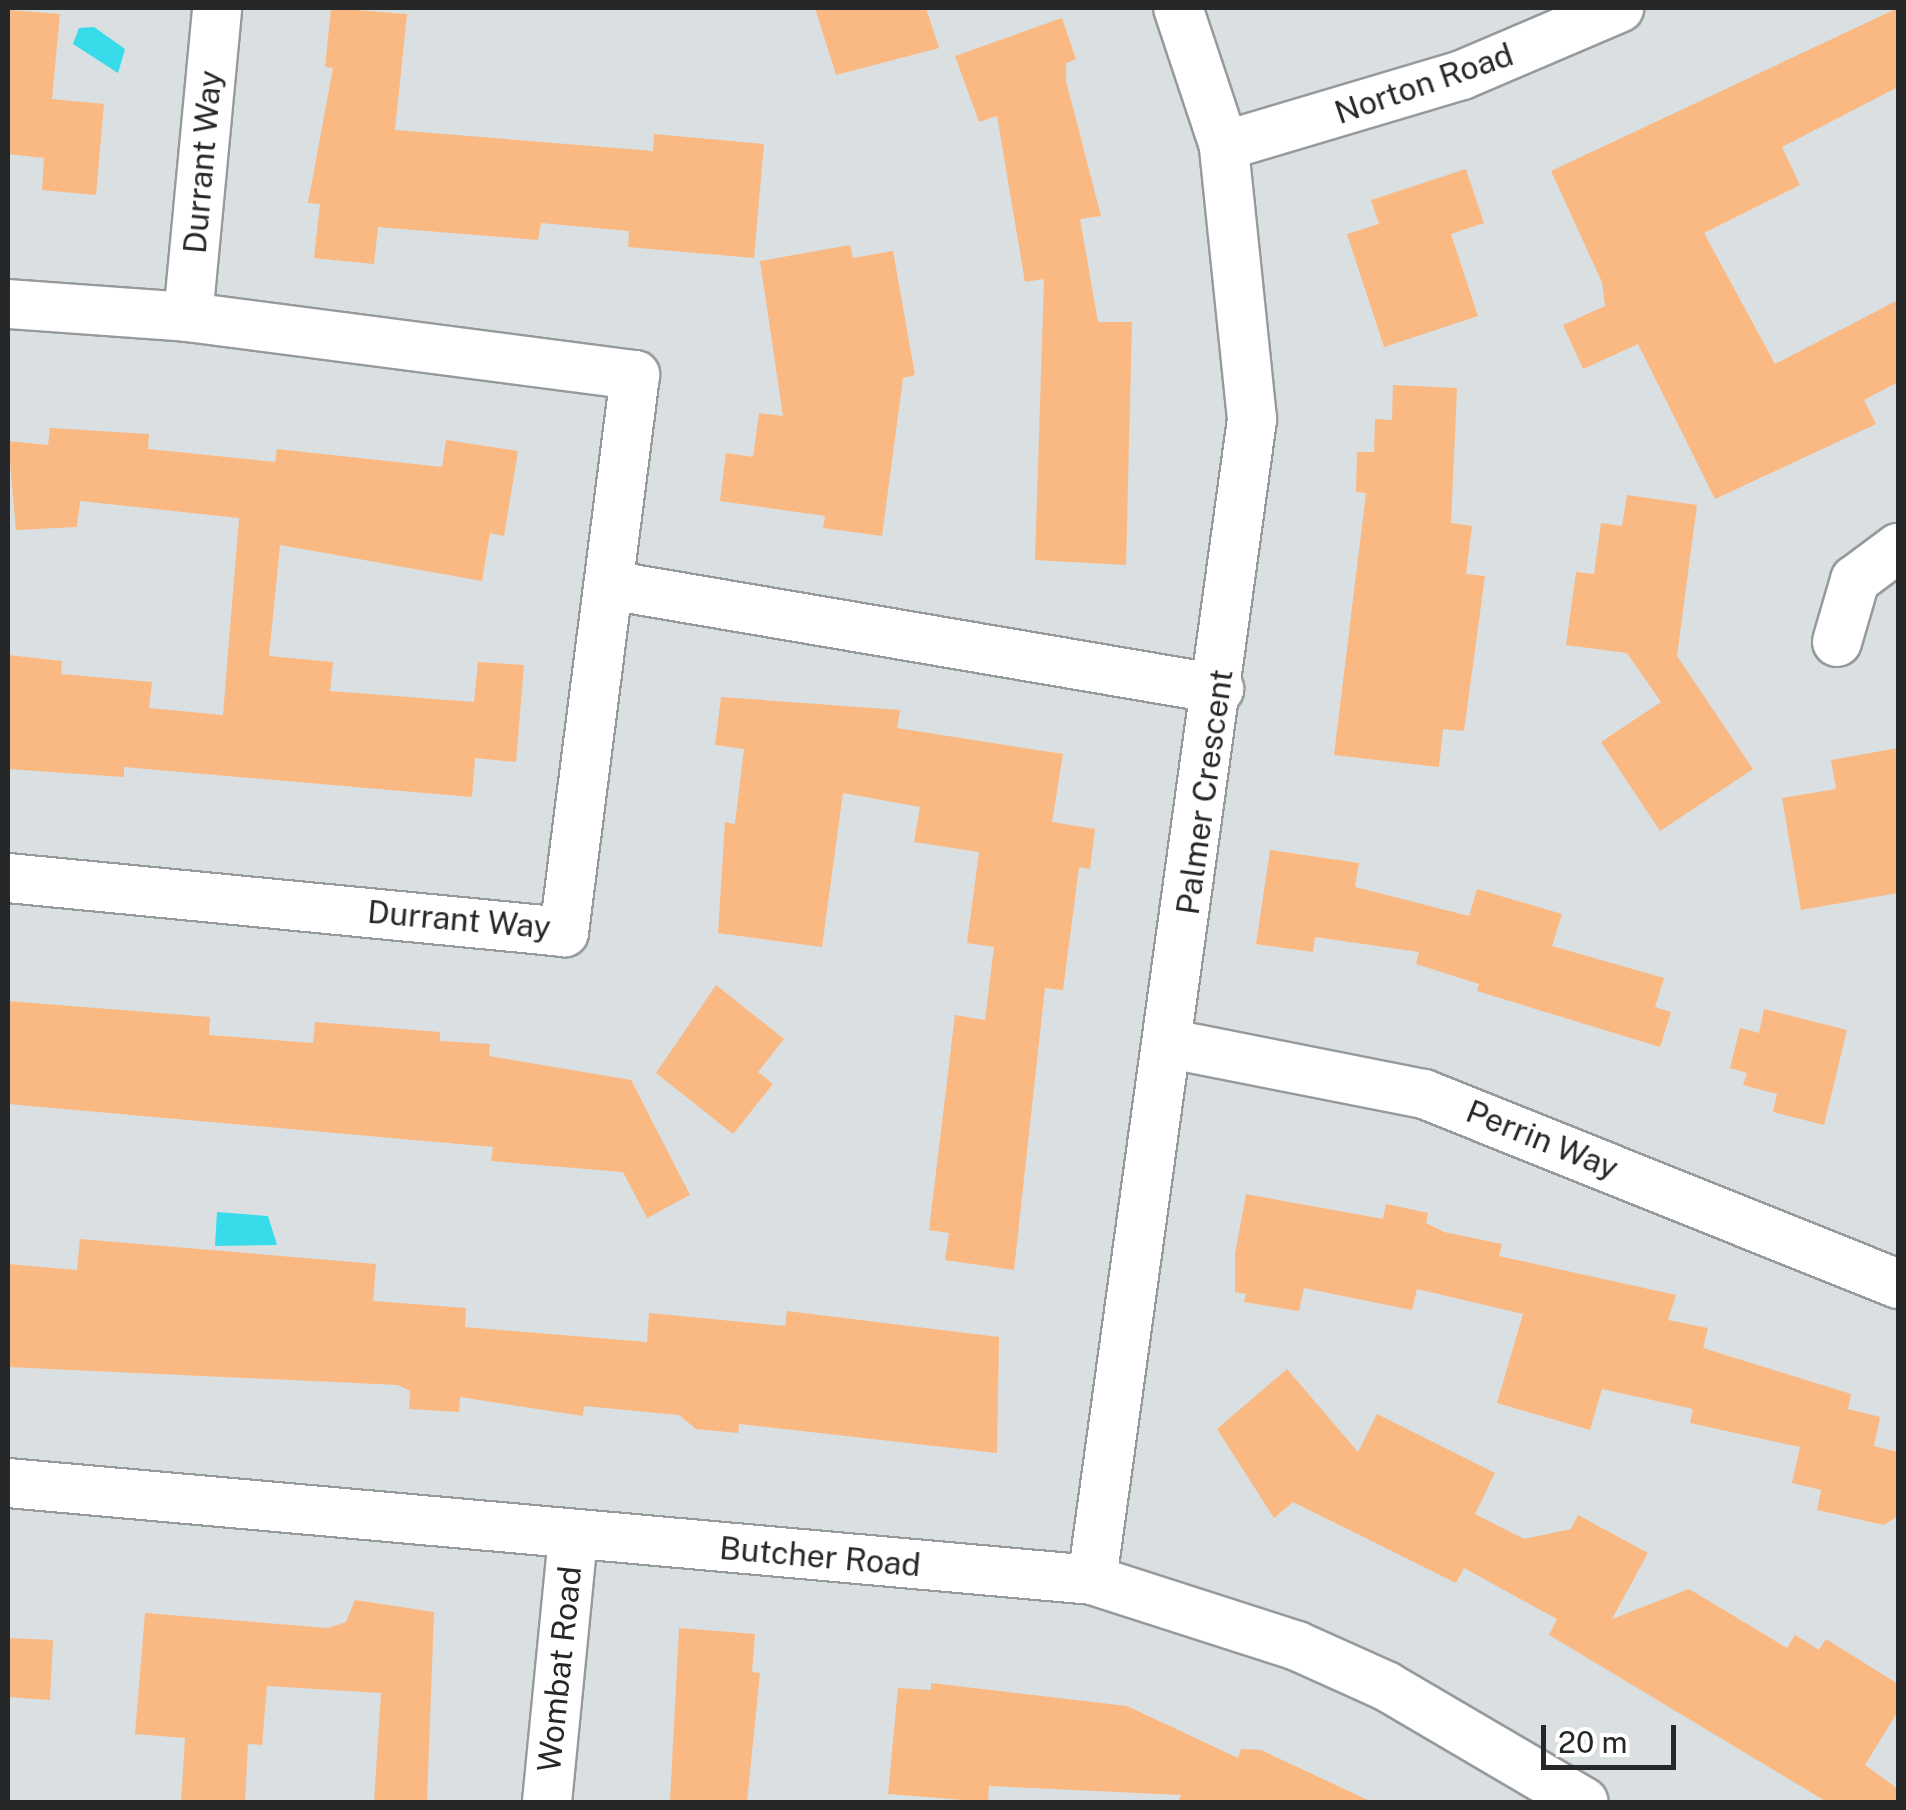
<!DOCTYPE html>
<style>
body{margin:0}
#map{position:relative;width:1906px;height:1810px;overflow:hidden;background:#dadfe2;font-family:"Public Sans",sans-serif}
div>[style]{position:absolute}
.water>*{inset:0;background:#38dbea}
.building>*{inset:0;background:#fab982}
.roads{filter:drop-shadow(2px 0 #969a9d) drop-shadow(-2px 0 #969a9d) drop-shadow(0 2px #969a9d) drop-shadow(0 -2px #969a9d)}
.street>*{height:48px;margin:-24px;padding:0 24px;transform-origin:24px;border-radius:24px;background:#fff}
span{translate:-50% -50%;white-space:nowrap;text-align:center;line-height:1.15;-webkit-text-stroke:8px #fff;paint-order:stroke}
.street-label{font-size:32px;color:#262729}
.frame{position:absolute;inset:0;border:10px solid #262729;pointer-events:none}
.scale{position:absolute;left:1541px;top:1725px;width:135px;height:45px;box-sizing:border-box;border:5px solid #262729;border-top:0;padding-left:12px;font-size:30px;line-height:35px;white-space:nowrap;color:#262729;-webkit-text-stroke:8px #fff;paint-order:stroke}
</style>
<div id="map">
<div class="water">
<i style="clip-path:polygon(94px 27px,125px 49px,118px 73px,73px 44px,79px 28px)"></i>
<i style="clip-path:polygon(217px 1212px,268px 1216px,277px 1245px,215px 1246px)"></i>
</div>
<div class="building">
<i style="clip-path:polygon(331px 8px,407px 14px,395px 130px,653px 151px,654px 134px,764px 144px,754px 258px,628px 247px,629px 231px,541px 223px,538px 240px,378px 227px,374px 264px,314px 258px,320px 204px,308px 203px,333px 68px,325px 67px)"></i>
<i style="clip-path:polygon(815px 8px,926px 8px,939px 48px,836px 75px)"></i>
<i style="clip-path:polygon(1898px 8px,1898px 87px,1782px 147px,1800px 185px,1704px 233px,1775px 364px,1898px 300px,1898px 382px,1864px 400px,1876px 424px,1715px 499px,1638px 344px,1583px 369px,1563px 325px,1605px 306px,1602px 282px,1551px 171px)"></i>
<i style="clip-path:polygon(8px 10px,60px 14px,52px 99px,104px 104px,96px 195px,42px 190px,44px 158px,8px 154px)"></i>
<i style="clip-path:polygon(1062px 18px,1076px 59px,1066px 63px,1066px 81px,1101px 216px,1080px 219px,1098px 322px,1132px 322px,1126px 565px,1035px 560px,1044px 279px,1025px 282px,997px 116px,979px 122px,955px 56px)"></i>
<i style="clip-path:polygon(1466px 169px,1484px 223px,1451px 234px,1478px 316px,1384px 347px,1347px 234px,1379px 224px,1371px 200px)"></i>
<i style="clip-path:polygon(850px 245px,853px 258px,893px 251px,915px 375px,903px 378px,882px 536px,823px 528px,825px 516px,720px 501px,726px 453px,753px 457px,759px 413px,783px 416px,760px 261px)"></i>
<i style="clip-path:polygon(1393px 385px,1457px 388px,1451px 523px,1472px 526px,1466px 574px,1485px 576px,1464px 731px,1443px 729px,1439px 767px,1334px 755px,1366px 493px,1356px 492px,1357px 452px,1374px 452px,1375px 419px,1392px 420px)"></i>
<i style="clip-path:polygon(50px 428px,149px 434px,148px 449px,275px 462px,277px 449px,442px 467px,446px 440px,518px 451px,504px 536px,490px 533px,482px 581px,280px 545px,269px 656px,333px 662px,330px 691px,474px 702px,478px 662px,524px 665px,516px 762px,475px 758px,472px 797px,124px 767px,124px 777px,8px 769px,8px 655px,62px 661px,61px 674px,152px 682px,149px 708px,223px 715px,239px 518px,80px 501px,77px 527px,16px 530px,8px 441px,48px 445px)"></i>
<i style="clip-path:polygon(1627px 495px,1697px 505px,1677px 656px,1753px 769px,1660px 831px,1601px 742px,1661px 702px,1627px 653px,1566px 645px,1576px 572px,1594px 574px,1601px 523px,1622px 526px)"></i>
<i style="clip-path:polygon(721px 697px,900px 710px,897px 728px,1063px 754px,1052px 822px,1095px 829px,1090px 869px,1079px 867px,1063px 990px,1045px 988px,1014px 1270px,945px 1260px,949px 1233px,929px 1230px,955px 1015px,985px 1020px,994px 947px,967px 943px,979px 852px,914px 842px,920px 807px,843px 793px,822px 947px,718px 933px,725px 822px,735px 824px,744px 749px,715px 745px)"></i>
<i style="clip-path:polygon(1898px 748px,1898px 893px,1801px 910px,1782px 798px,1836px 789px,1831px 760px)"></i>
<i style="clip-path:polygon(1270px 850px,1359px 863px,1355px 887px,1469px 916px,1477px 889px,1562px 914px,1552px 946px,1664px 978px,1655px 1007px,1671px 1012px,1660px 1047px,1477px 991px,1479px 984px,1416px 964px,1419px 952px,1315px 937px,1313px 952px,1256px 944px)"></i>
<i style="clip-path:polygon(716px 985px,784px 1039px,758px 1072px,773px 1084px,733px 1134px,656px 1073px)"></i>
<i style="clip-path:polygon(8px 1001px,210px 1017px,209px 1035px,313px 1043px,315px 1022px,440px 1032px,440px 1041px,490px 1044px,489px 1056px,631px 1080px,690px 1195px,647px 1218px,623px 1172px,491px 1161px,493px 1147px,8px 1104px)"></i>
<i style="clip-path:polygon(1764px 1009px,1847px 1030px,1824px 1125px,1773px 1112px,1777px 1094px,1743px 1085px,1747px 1073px,1730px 1068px,1740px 1028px,1759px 1033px)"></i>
<i style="clip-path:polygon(1246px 1194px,1383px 1219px,1386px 1204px,1428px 1213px,1426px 1223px,1444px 1232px,1502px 1244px,1499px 1256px,1676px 1295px,1668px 1320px,1708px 1328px,1703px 1348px,1851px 1394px,1848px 1409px,1880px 1417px,1874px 1446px,1898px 1452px,1898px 1516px,1884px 1525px,1817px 1510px,1821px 1490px,1792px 1483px,1800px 1447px,1690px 1423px,1693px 1409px,1602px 1389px,1590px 1430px,1497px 1403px,1523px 1314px,1417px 1289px,1412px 1310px,1304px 1288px,1299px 1311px,1244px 1302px,1246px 1294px,1235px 1292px,1235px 1254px)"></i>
<i style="clip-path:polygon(80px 1239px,376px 1264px,373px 1301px,466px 1308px,465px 1327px,647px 1342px,649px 1313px,785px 1326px,787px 1311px,999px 1337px,997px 1453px,739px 1424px,738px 1433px,696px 1429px,679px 1415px,584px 1406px,583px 1416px,460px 1397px,459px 1412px,409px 1409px,410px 1391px,398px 1385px,8px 1367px,8px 1264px,77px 1270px)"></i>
<i style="clip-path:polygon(1287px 1369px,1358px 1452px,1377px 1414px,1495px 1473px,1475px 1514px,1524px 1539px,1571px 1529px,1578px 1515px,1648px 1553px,1612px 1619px,1689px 1589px,1787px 1648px,1795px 1635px,1819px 1650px,1826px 1639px,1898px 1684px,1898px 1711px,1865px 1765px,1898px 1789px,1898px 1802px,1827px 1802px,1549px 1635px,1557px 1619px,1464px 1568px,1456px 1583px,1293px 1502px,1274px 1518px,1217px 1429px)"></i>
<i style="clip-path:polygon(355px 1600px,434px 1612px,427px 1802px,374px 1802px,381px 1693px,267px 1686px,262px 1745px,248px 1744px,245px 1802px,181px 1802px,185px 1738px,135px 1734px,145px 1613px,328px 1628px,346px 1622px)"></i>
<i style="clip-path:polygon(679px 1628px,755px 1634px,752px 1672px,760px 1673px,747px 1802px,670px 1802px)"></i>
<i style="clip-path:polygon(8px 1638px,53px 1640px,50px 1700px,8px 1697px)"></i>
<i style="clip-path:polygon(931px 1683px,1127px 1706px,1238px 1758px,1241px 1749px,1261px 1750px,1372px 1802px,1178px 1802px,1181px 1795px,989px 1786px,988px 1802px,888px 1794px,898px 1688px,931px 1690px)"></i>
</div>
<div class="roads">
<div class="street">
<i style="left:1224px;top:146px;width:248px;rotate:-16.6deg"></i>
<i style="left:1462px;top:75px;width:171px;rotate:-23.1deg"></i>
<i style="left:8px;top:304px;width:180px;rotate:4.1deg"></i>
<i style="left:188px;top:317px;width:451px;rotate:7.4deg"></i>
<i style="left:635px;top:375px;width:562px;rotate:97.26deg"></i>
<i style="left:564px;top:932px;width:559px;rotate:-174.45deg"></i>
<i style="left:188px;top:317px;width:310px;rotate:-84.6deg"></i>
<i style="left:615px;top:586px;width:613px;rotate:9.68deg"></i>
<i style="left:1837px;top:642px;width:65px;rotate:-73.8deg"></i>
<i style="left:1855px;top:580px;width:54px;rotate:-36.7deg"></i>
<i style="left:1171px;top:1044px;width:258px;rotate:11.2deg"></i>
<i style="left:1424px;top:1094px;width:511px;rotate:21.84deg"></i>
<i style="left:8px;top:1483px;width:1088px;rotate:5.11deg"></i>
<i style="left:1092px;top:1580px;width:215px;rotate:17.8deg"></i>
<i style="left:1297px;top:1646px;width:98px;rotate:24.2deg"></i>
<i style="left:1386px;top:1686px;width:229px;rotate:30.4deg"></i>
<i style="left:1092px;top:1580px;width:1172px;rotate:-82.15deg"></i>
<i style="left:1252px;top:419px;width:274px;rotate:-95.9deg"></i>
<i style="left:1224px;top:146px;width:145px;rotate:-108.4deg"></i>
<i style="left:547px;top:1802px;width:268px;rotate:-84.4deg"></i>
</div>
</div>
<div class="street-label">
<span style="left:1424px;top:84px;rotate:-19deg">Norton Road</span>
<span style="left:203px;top:162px;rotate:-85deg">Durrant Way</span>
<span style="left:1205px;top:792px;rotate:-82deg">Palmer Crescent</span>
<span style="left:459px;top:920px;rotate:5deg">Durrant Way</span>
<span style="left:1542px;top:1140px;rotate:22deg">Perrin Way</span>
<span style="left:820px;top:1557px;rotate:5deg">Butcher Road</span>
<span style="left:560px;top:1669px;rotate:-84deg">Wombat Road</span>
</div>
<div class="frame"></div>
<div class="scale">20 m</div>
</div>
